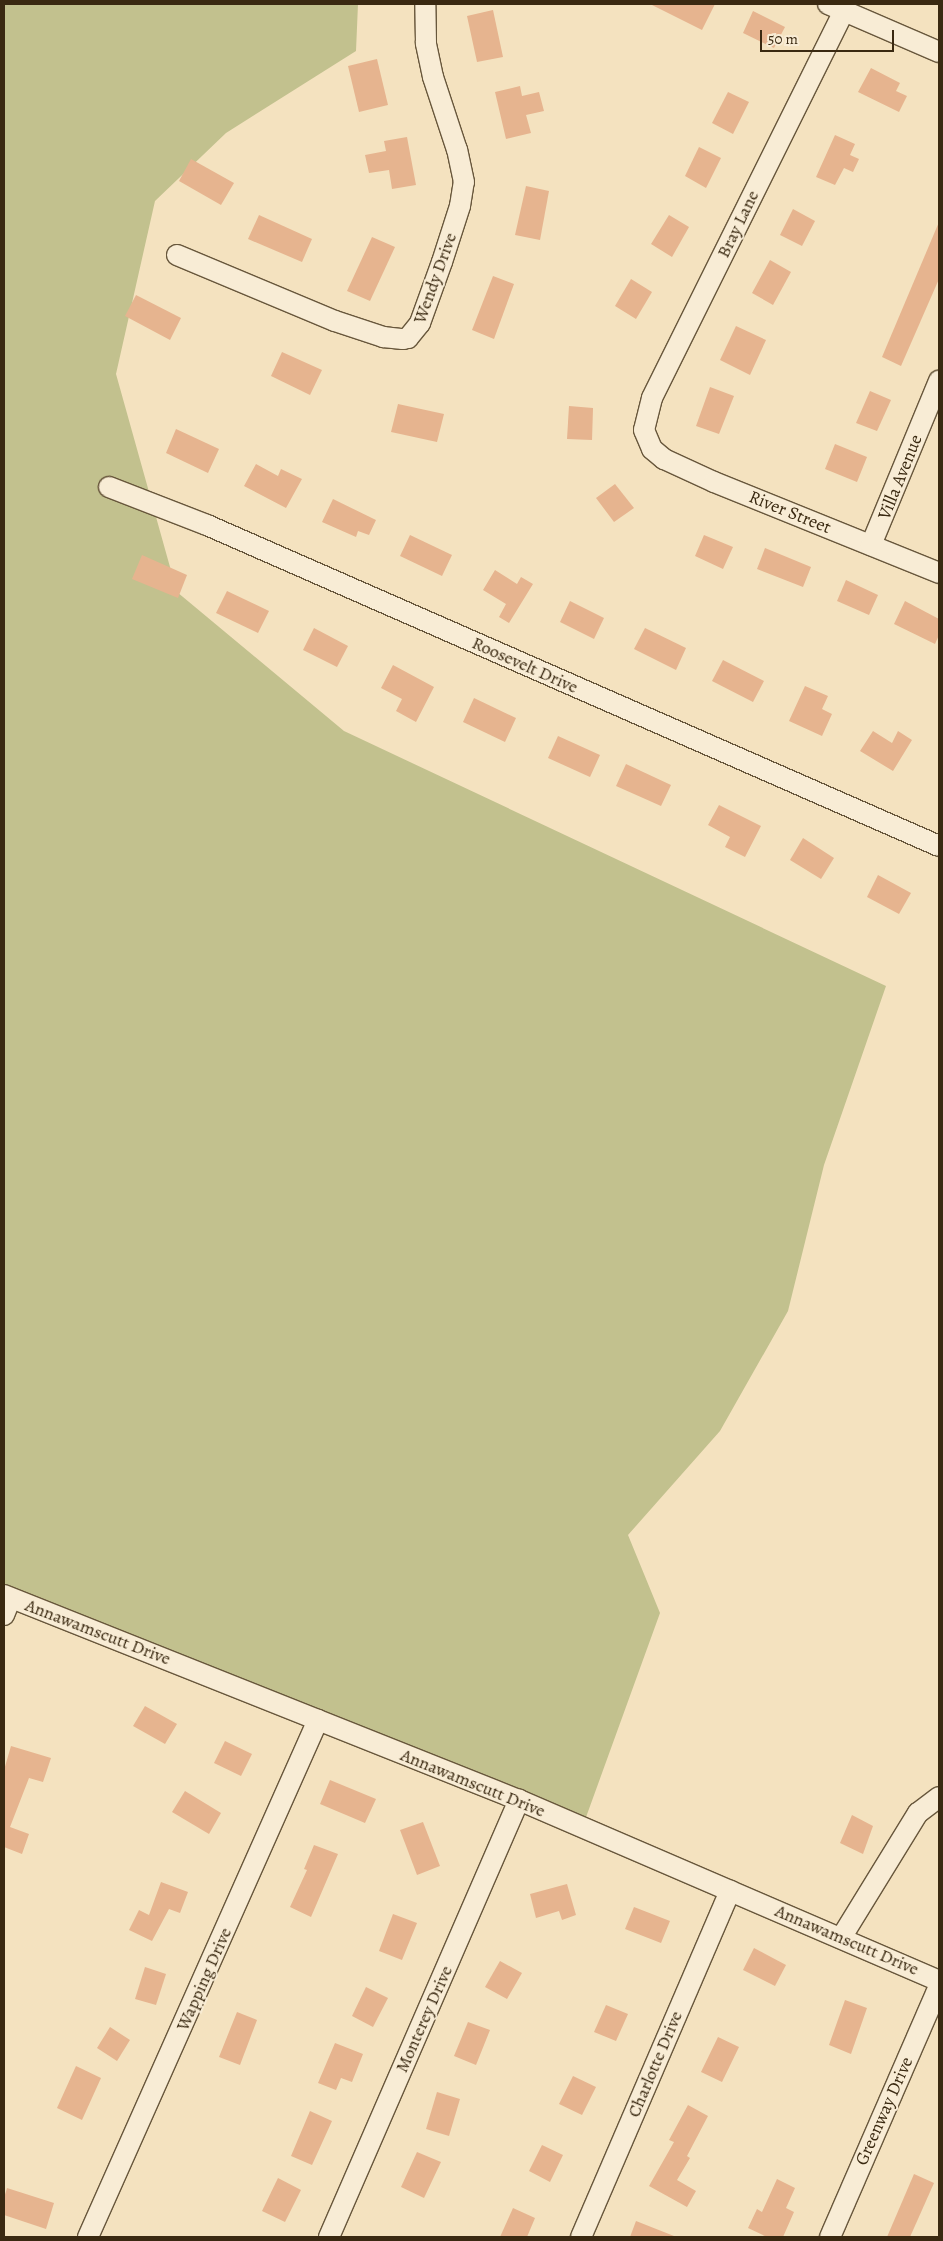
<!DOCTYPE html>
<style>
body{margin:0}
#map{position:relative;width:943px;height:2241px;overflow:hidden;background:#f4e2bf;font-family:Alegreya,serif}
div>[style]{position:absolute}
.green>*{inset:0;background:#c2c18e}
.building>*{inset:0;background:#e6b48f}
.roads{filter:drop-shadow(1px 0 #68573c) drop-shadow(-1px 0 #68573c) drop-shadow(0 1px #68573c) drop-shadow(0 -1px #68573c)}
.minor>*{height:20px;margin:-10px;padding:0 10px;transform-origin:10px;border-radius:10px;background:#f8ecd5}
span{translate:-50% -50%;white-space:nowrap;text-align:center;line-height:1.15;-webkit-text-stroke:4px #f8ecd5;paint-order:stroke}
.street-label{font-size:18px;color:#3a2911}
.frame{position:absolute;inset:0;border:5px solid #3a2911;pointer-events:none}
.scale{position:absolute;left:760px;top:30px;width:134px;height:22px;box-sizing:border-box;border:2px solid #3a2911;border-top:0;padding-left:6px;font-size:15px;line-height:18px;white-space:nowrap;color:#3a2911;-webkit-text-stroke:4px #f8ecd5;paint-order:stroke}
</style>
<div id="map">
<div class="green">
<i style="clip-path:polygon(4px 4px,358px 4px,356px 51px,226px 133px,155px 201px,116px 374px,177px 592px,344px 731px,886px 986px,824px 1165px,788px 1311px,720px 1431px,628px 1535px,660px 1613px,585px 1820px,4px 1591px)"></i>
</div>
<div class="building">
<i style="clip-path:polygon(650px 4px,715px 4px,702px 30px)"></i>
<i style="clip-path:polygon(493px 10px,503px 57px,477px 62px,467px 16px)"></i>
<i style="clip-path:polygon(753px 11px,785px 27px,774px 48px,743px 33px)"></i>
<i style="clip-path:polygon(377px 59px,388px 105px,359px 112px,348px 66px)"></i>
<i style="clip-path:polygon(871px 68px,900px 83px,896px 91px,907px 96px,899px 112px,858px 92px)"></i>
<i style="clip-path:polygon(520px 86px,522px 96px,539px 92px,544px 111px,526px 115px,531px 133px,506px 139px,495px 92px)"></i>
<i style="clip-path:polygon(728px 92px,749px 102px,733px 134px,712px 123px)"></i>
<i style="clip-path:polygon(835px 135px,855px 144px,850px 155px,859px 159px,853px 172px,844px 168px,835px 185px,816px 177px)"></i>
<i style="clip-path:polygon(407px 137px,416px 185px,392px 189px,389px 170px,369px 173px,365px 155px,386px 151px,384px 141px)"></i>
<i style="clip-path:polygon(699px 147px,721px 158px,706px 188px,685px 176px)"></i>
<i style="clip-path:polygon(191px 159px,234px 183px,221px 205px,179px 181px)"></i>
<i style="clip-path:polygon(526px 186px,549px 191px,540px 240px,515px 235px)"></i>
<i style="clip-path:polygon(793px 209px,815px 221px,802px 246px,780px 235px)"></i>
<i style="clip-path:polygon(259px 215px,312px 239px,302px 262px,248px 239px)"></i>
<i style="clip-path:polygon(669px 215px,689px 227px,672px 257px,651px 244px)"></i>
<i style="clip-path:polygon(939px 222px,939px 279px,901px 366px,882px 357px)"></i>
<i style="clip-path:polygon(372px 237px,395px 247px,370px 301px,347px 291px)"></i>
<i style="clip-path:polygon(770px 260px,791px 272px,773px 305px,752px 293px)"></i>
<i style="clip-path:polygon(493px 276px,514px 284px,494px 339px,472px 330px)"></i>
<i style="clip-path:polygon(631px 279px,652px 292px,636px 319px,615px 306px)"></i>
<i style="clip-path:polygon(136px 295px,181px 318px,170px 340px,125px 316px)"></i>
<i style="clip-path:polygon(736px 326px,766px 340px,750px 375px,720px 360px)"></i>
<i style="clip-path:polygon(282px 352px,322px 370px,310px 395px,271px 376px)"></i>
<i style="clip-path:polygon(710px 387px,734px 396px,719px 434px,696px 426px)"></i>
<i style="clip-path:polygon(870px 391px,891px 400px,877px 431px,856px 423px)"></i>
<i style="clip-path:polygon(398px 404px,444px 414px,437px 442px,391px 432px)"></i>
<i style="clip-path:polygon(569px 406px,593px 408px,592px 440px,567px 439px)"></i>
<i style="clip-path:polygon(176px 429px,219px 449px,208px 473px,166px 453px)"></i>
<i style="clip-path:polygon(835px 444px,867px 457px,857px 482px,825px 469px)"></i>
<i style="clip-path:polygon(256px 464px,278px 476px,281px 469px,302px 479px,286px 508px,244px 486px)"></i>
<i style="clip-path:polygon(615px 484px,634px 508px,614px 522px,596px 498px)"></i>
<i style="clip-path:polygon(333px 499px,376px 520px,369px 535px,358px 531px,356px 537px,322px 522px)"></i>
<i style="clip-path:polygon(410px 535px,452px 555px,442px 576px,400px 556px)"></i>
<i style="clip-path:polygon(704px 535px,733px 547px,723px 569px,695px 556px)"></i>
<i style="clip-path:polygon(765px 548px,811px 567px,803px 587px,757px 569px)"></i>
<i style="clip-path:polygon(142px 555px,187px 575px,178px 598px,132px 579px)"></i>
<i style="clip-path:polygon(495px 570px,517px 584px,521px 577px,533px 584px,509px 623px,499px 617px,506px 604px,483px 590px)"></i>
<i style="clip-path:polygon(846px 580px,878px 595px,869px 615px,837px 601px)"></i>
<i style="clip-path:polygon(227px 591px,269px 611px,258px 633px,216px 613px)"></i>
<i style="clip-path:polygon(570px 601px,604px 618px,594px 639px,560px 622px)"></i>
<i style="clip-path:polygon(905px 601px,939px 619px,939px 635px,935px 644px,894px 624px)"></i>
<i style="clip-path:polygon(314px 628px,348px 646px,337px 667px,303px 650px)"></i>
<i style="clip-path:polygon(645px 628px,686px 648px,676px 670px,634px 649px)"></i>
<i style="clip-path:polygon(723px 660px,764px 681px,753px 702px,712px 681px)"></i>
<i style="clip-path:polygon(393px 665px,434px 687px,416px 722px,396px 711px,402px 699px,381px 688px)"></i>
<i style="clip-path:polygon(805px 686px,828px 696px,822px 709px,832px 714px,822px 736px,789px 721px)"></i>
<i style="clip-path:polygon(474px 698px,516px 718px,505px 742px,463px 722px)"></i>
<i style="clip-path:polygon(873px 731px,892px 743px,898px 731px,912px 740px,893px 771px,860px 751px)"></i>
<i style="clip-path:polygon(558px 736px,600px 755px,590px 777px,548px 758px)"></i>
<i style="clip-path:polygon(626px 764px,671px 785px,661px 806px,616px 786px)"></i>
<i style="clip-path:polygon(719px 805px,761px 826px,745px 857px,725px 847px,730px 837px,708px 825px)"></i>
<i style="clip-path:polygon(803px 838px,834px 858px,821px 879px,790px 860px)"></i>
<i style="clip-path:polygon(878px 875px,911px 893px,899px 914px,867px 897px)"></i>
<i style="clip-path:polygon(145px 1706px,177px 1724px,165px 1744px,133px 1726px)"></i>
<i style="clip-path:polygon(225px 1741px,252px 1754px,241px 1776px,214px 1763px)"></i>
<i style="clip-path:polygon(11px 1746px,51px 1758px,43px 1782px,29px 1778px,10px 1827px,29px 1834px,22px 1854px,4px 1847px,4px 1770px)"></i>
<i style="clip-path:polygon(330px 1780px,376px 1799px,365px 1823px,320px 1804px)"></i>
<i style="clip-path:polygon(185px 1791px,221px 1813px,209px 1834px,172px 1812px)"></i>
<i style="clip-path:polygon(852px 1815px,873px 1826px,863px 1854px,840px 1843px)"></i>
<i style="clip-path:polygon(423px 1822px,440px 1866px,417px 1875px,400px 1830px)"></i>
<i style="clip-path:polygon(314px 1845px,338px 1854px,311px 1917px,290px 1907px,307px 1870px,304px 1869px)"></i>
<i style="clip-path:polygon(161px 1882px,188px 1892px,180px 1913px,169px 1909px,152px 1941px,129px 1930px,139px 1910px,149px 1915px)"></i>
<i style="clip-path:polygon(567px 1884px,576px 1915px,562px 1920px,559px 1911px,536px 1918px,530px 1894px)"></i>
<i style="clip-path:polygon(634px 1907px,670px 1921px,661px 1943px,625px 1929px)"></i>
<i style="clip-path:polygon(393px 1914px,417px 1923px,402px 1960px,379px 1951px)"></i>
<i style="clip-path:polygon(754px 1948px,786px 1965px,775px 1986px,743px 1970px)"></i>
<i style="clip-path:polygon(500px 1961px,522px 1973px,507px 1999px,485px 1987px)"></i>
<i style="clip-path:polygon(145px 1967px,166px 1974px,156px 2005px,135px 1999px)"></i>
<i style="clip-path:polygon(366px 1987px,388px 1998px,373px 2027px,352px 2016px)"></i>
<i style="clip-path:polygon(845px 2000px,867px 2008px,851px 2054px,829px 2045px)"></i>
<i style="clip-path:polygon(606px 2005px,628px 2014px,616px 2041px,594px 2032px)"></i>
<i style="clip-path:polygon(237px 2012px,257px 2020px,240px 2065px,219px 2057px)"></i>
<i style="clip-path:polygon(468px 2022px,490px 2030px,476px 2065px,454px 2056px)"></i>
<i style="clip-path:polygon(110px 2027px,130px 2040px,117px 2061px,97px 2048px)"></i>
<i style="clip-path:polygon(718px 2037px,739px 2047px,722px 2082px,701px 2072px)"></i>
<i style="clip-path:polygon(335px 2043px,363px 2054px,352px 2082px,341px 2078px,336px 2090px,318px 2083px)"></i>
<i style="clip-path:polygon(76px 2066px,101px 2078px,82px 2120px,57px 2108px)"></i>
<i style="clip-path:polygon(573px 2076px,596px 2087px,582px 2115px,559px 2104px)"></i>
<i style="clip-path:polygon(437px 2092px,460px 2099px,449px 2136px,426px 2129px)"></i>
<i style="clip-path:polygon(688px 2105px,708px 2116px,687px 2156px,690px 2158px,677px 2180px,696px 2191px,687px 2207px,649px 2186px,674px 2142px,669px 2140px)"></i>
<i style="clip-path:polygon(310px 2111px,332px 2121px,312px 2165px,291px 2156px)"></i>
<i style="clip-path:polygon(542px 2145px,563px 2155px,550px 2182px,529px 2171px)"></i>
<i style="clip-path:polygon(417px 2152px,441px 2162px,424px 2198px,401px 2187px)"></i>
<i style="clip-path:polygon(914px 2174px,934px 2183px,910px 2237px,887px 2237px)"></i>
<i style="clip-path:polygon(278px 2178px,301px 2190px,285px 2222px,262px 2211px)"></i>
<i style="clip-path:polygon(777px 2179px,795px 2188px,786px 2208px,794px 2212px,783px 2237px,767px 2237px,748px 2228px,757px 2209px,762px 2212px)"></i>
<i style="clip-path:polygon(7px 2188px,54px 2203px,46px 2229px,4px 2215px,4px 2198px)"></i>
<i style="clip-path:polygon(513px 2208px,535px 2218px,527px 2237px,500px 2237px)"></i>
<i style="clip-path:polygon(636px 2221px,674px 2236px,674px 2237px,630px 2237px)"></i>
</div>
<div class="roads">
<div class="minor">
<i style="left:828px;top:4px;width:121px;rotate:23.4deg"></i>
<i style="left:844px;top:11px;width:432px;rotate:116.4deg"></i>
<i style="left:652px;top:398px;width:33px;rotate:104deg"></i>
<i style="left:644px;top:430px;width:21px;rotate:67deg"></i>
<i style="left:652px;top:449px;width:16px;rotate:40deg"></i>
<i style="left:664px;top:459px;width:55px;rotate:24.7deg"></i>
<i style="left:714px;top:482px;width:243px;rotate:22deg"></i>
<i style="left:177px;top:255px;width:171px;rotate:22.7deg"></i>
<i style="left:335px;top:321px;width:51px;rotate:18.4deg"></i>
<i style="left:383px;top:337px;width:20px;rotate:6deg"></i>
<i style="left:403px;top:339px;width:5px;rotate:-11deg"></i>
<i style="left:408px;top:338px;width:19px;rotate:-51deg"></i>
<i style="left:420px;top:323px;width:65px;rotate:-70.2deg"></i>
<i style="left:442px;top:262px;width:59px;rotate:-72.2deg"></i>
<i style="left:460px;top:206px;width:24px;rotate:-81deg"></i>
<i style="left:464px;top:182px;width:33px;rotate:-102deg"></i>
<i style="left:457px;top:150px;width:77px;rotate:-108.2deg"></i>
<i style="left:433px;top:77px;width:35px;rotate:-102deg"></i>
<i style="left:426px;top:43px;width:39px;rotate:-91deg"></i>
<i style="left:109px;top:487px;width:105px;rotate:21.2deg"></i>
<i style="left:207px;top:525px;width:799px;rotate:23.68deg"></i>
<i style="left:871px;top:545px;width:178px;rotate:-67.5deg"></i>
<i style="left:4px;top:1595px;width:554px;rotate:21.71deg"></i>
<i style="left:519px;top:1800px;width:457px;rotate:23.3deg"></i>
<i style="left:4px;top:1615px;width:18px;rotate:-68deg"></i>
<i style="left:841px;top:1938px;width:147px;rotate:-58.4deg"></i>
<i style="left:918px;top:1813px;width:26px;rotate:-37deg"></i>
<i style="left:88px;top:2237px;width:566px;rotate:-66.02deg"></i>
<i style="left:329px;top:2237px;width:477px;rotate:-66.5deg"></i>
<i style="left:581px;top:2237px;width:377px;rotate:-66.7deg"></i>
<i style="left:830px;top:2237px;width:274px;rotate:-66.5deg"></i>
</div>
</div>
<div class="street-label">
<span style="left:738px;top:224px;rotate:-64deg">Bray Lane</span>
<span style="left:435px;top:278px;rotate:-70deg">Wendy Drive</span>
<span style="left:900px;top:477px;rotate:-68deg">Villa Avenue</span>
<span style="left:790px;top:512px;rotate:22deg">River Street</span>
<span style="left:525px;top:665px;rotate:24deg">Roosevelt Drive</span>
<span style="left:98px;top:1632px;rotate:21deg">Annawamscutt Drive</span>
<span style="left:473px;top:1783px;rotate:22deg">Annawamscutt Drive</span>
<span style="left:847px;top:1940px;rotate:23deg">Annawamscutt Drive</span>
<span style="left:204px;top:1979px;rotate:-66deg">Wapping Drive</span>
<span style="left:424px;top:2019px;rotate:-66deg">Monterey Drive</span>
<span style="left:655px;top:2064px;rotate:-67deg">Charlotte Drive</span>
<span style="left:884px;top:2111px;rotate:-66deg">Greenway Drive</span>
</div>
<div class="frame"></div>
<div class="scale">50 m</div>
</div>
